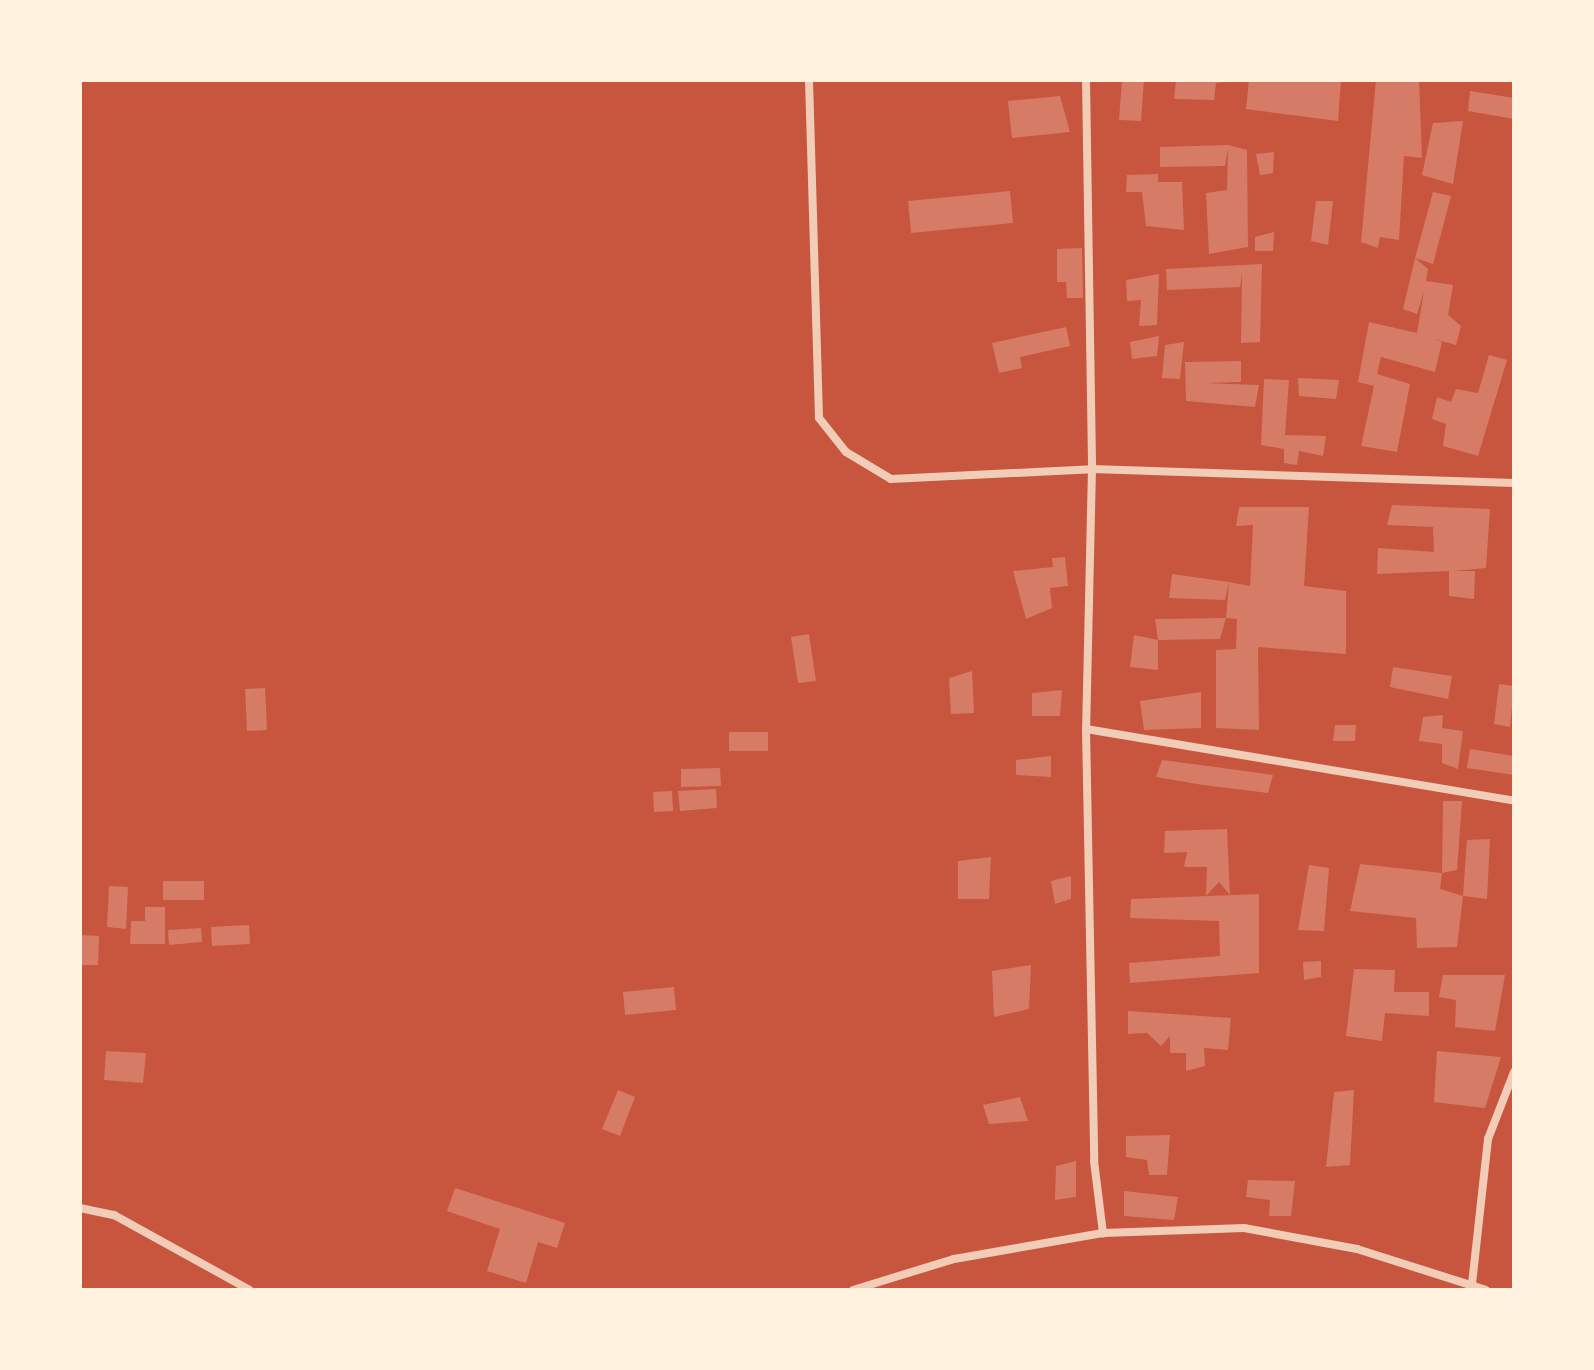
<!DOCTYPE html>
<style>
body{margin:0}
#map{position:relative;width:1594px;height:1370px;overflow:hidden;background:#c8553d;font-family:Mulish,sans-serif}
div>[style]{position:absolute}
.building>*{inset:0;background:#d67c66}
.minor>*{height:8px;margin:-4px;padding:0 4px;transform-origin:4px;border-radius:4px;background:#f1ccb7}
span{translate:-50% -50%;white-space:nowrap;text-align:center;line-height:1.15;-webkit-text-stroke:6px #fff3e0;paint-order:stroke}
.frame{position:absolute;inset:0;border:82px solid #fff3e0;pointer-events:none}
</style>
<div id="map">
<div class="building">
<i style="clip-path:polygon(1122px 80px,1144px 80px,1141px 121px,1119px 120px)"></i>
<i style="clip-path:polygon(1176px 80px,1242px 80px,1216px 83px,1214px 100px,1174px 99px)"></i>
<i style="clip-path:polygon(1249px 80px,1341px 80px,1338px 121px,1246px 109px)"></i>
<i style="clip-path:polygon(1376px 80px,1419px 80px,1422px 158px,1404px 156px,1399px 240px,1380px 237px,1378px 248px,1361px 242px)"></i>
<i style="clip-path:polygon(1470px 91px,1514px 98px,1514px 119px,1468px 111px)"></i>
<i style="clip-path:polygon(1060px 96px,1070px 132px,1012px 138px,1008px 101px)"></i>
<i style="clip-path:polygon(1463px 121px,1453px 184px,1422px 175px,1433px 123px)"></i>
<i style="clip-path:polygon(1228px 145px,1247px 150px,1248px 247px,1209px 254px,1206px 193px,1227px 190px,1228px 148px,1225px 166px,1160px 167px,1160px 147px)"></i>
<i style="clip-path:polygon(1274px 152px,1273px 173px,1260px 175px,1256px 154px)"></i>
<i style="clip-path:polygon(1158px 174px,1158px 182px,1182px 182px,1184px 230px,1146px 226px,1142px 192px,1126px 192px,1127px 175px)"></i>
<i style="clip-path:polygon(1010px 191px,1013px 223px,911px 233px,908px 201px)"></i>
<i style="clip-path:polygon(1433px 192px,1451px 196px,1433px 264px,1415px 258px)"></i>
<i style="clip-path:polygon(1316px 201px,1333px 201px,1328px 245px,1311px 241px)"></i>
<i style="clip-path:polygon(1274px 232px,1273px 251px,1255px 251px,1255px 237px)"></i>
<i style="clip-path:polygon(1082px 248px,1083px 298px,1067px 298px,1066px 282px,1057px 282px,1057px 249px)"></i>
<i style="clip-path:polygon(1415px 258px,1428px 269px,1426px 281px,1453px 285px,1448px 315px,1461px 326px,1456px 345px,1434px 339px,1442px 342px,1435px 372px,1381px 357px,1377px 374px,1410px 384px,1397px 452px,1361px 446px,1374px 386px,1358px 382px,1369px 322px,1417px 333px,1424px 291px,1417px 314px,1403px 309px)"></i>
<i style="clip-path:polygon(1262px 264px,1260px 342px,1241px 343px,1242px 273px,1240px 287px,1167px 290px,1166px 269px)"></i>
<i style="clip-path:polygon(1159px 274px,1157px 325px,1139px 326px,1141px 300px,1127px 301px,1126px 280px)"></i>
<i style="clip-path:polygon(1066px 327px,1070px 346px,1020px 357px,1022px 368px,999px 373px,992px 343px)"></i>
<i style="clip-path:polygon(1159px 336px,1157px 356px,1132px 359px,1130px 342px)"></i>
<i style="clip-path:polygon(1184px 342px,1180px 379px,1162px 378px,1165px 345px)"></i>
<i style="clip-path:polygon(1489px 355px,1507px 360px,1478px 456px,1443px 446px,1446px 424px,1432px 419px,1437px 397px,1451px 402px,1456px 389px,1478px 393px)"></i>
<i style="clip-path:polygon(1241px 361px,1241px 382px,1204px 383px,1259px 385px,1255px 407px,1186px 401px,1185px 362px)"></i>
<i style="clip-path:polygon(1298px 378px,1339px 380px,1336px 399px,1299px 396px)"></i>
<i style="clip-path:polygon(1264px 379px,1289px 380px,1285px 435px,1326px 436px,1323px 456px,1299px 451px,1297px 465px,1284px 463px,1284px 449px,1261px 445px)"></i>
<i style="clip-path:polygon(1392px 505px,1490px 509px,1486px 568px,1453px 571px,1475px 571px,1474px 599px,1449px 596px,1449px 571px,1377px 574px,1378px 548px,1434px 552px,1433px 527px,1387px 525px)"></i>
<i style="clip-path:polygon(1239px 507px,1309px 507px,1304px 586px,1346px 591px,1346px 654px,1258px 647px,1259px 730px,1216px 728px,1216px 650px,1236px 649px,1237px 619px,1226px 618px,1220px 639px,1158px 640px,1158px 670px,1130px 667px,1134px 635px,1158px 640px,1155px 619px,1226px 618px,1229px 582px,1225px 600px,1169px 598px,1172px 574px,1229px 582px,1250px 586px,1253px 525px,1236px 526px)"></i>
<i style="clip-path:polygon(1065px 557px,1068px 586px,1050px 588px,1052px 608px,1026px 619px,1013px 571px,1053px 567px,1052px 558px)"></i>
<i style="clip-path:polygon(809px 634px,816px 681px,798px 683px,791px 637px)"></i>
<i style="clip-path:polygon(1393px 667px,1452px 676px,1448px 699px,1390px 687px)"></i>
<i style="clip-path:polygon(972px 671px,974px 713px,951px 714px,949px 678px)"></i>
<i style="clip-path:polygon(1499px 684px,1514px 686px,1510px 727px,1494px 724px)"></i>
<i style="clip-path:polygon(265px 688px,267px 730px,247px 731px,245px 689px)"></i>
<i style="clip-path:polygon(1062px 690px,1060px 716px,1032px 716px,1032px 693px)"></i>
<i style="clip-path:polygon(1201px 692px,1201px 728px,1144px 730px,1140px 701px)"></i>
<i style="clip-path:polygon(1443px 715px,1442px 728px,1463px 731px,1458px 769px,1442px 763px,1442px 744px,1419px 741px,1423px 717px)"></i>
<i style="clip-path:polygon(1335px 725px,1356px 725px,1355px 741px,1333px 741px)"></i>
<i style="clip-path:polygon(729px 732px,768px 732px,768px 751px,729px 751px)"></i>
<i style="clip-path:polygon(1470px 749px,1514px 756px,1514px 775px,1467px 768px)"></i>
<i style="clip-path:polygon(1051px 756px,1051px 777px,1016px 775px,1016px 760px)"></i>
<i style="clip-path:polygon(1162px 760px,1208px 766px,1273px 775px,1268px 793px,1203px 785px,1156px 777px)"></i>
<i style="clip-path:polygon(720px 768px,721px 786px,681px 787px,681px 769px)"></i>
<i style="clip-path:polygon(716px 789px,717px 808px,680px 811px,678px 791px)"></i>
<i style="clip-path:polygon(672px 791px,673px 811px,654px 812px,653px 792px)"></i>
<i style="clip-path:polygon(1443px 801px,1462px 801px,1457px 870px,1442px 873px,1440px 889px,1463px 896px,1457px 947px,1417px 948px,1416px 918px,1350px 911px,1360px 864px,1442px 873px)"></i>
<i style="clip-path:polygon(1227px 829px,1230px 895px,1219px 882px,1206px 896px,1207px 867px,1184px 867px,1187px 852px,1164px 853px,1165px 831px)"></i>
<i style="clip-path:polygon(1490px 839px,1487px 899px,1463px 896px,1467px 840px)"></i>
<i style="clip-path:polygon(991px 857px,989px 899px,958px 899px,958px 861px)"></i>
<i style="clip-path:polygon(1309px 865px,1329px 868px,1324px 931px,1298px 930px)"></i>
<i style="clip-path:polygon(1071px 876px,1071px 899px,1055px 904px,1051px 881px)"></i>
<i style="clip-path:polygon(163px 881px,204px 881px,204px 900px,163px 900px)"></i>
<i style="clip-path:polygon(109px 886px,128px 887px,126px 929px,107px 927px)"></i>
<i style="clip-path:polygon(1259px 894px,1259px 973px,1130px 983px,1129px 963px,1220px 956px,1219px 921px,1130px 918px,1131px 899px)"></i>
<i style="clip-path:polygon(145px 907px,165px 907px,165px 944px,130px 944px,131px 921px,145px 921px)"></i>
<i style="clip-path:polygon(249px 925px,250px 944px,212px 946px,211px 927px)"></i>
<i style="clip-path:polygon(201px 928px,202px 942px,169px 945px,168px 930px)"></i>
<i style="clip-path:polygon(80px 935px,99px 936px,98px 965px,80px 965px)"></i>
<i style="clip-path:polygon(1321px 961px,1321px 977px,1304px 980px,1303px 962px)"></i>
<i style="clip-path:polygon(1031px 965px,1029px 1009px,994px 1017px,992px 971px)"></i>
<i style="clip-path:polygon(1354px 969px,1395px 970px,1394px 992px,1429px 992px,1429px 1016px,1385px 1013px,1382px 1041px,1346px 1036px)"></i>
<i style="clip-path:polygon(1443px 975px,1505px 975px,1495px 1031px,1455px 1027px,1456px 1000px,1439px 997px)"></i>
<i style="clip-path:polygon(674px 987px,676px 1010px,625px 1015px,623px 992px)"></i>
<i style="clip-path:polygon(1128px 1011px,1231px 1018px,1228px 1050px,1204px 1048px,1205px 1066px,1186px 1071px,1186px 1053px,1170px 1053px,1170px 1036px,1161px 1046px,1147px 1033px,1128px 1034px)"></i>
<i style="clip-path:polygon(106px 1051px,146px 1053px,143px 1083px,104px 1080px)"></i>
<i style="clip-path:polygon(1437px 1051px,1501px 1057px,1485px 1108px,1434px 1102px)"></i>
<i style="clip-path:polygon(618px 1090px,635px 1097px,620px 1136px,602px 1129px)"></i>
<i style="clip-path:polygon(1354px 1090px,1350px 1165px,1326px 1167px,1334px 1092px)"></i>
<i style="clip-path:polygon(1020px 1097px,1028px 1121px,989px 1124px,983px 1105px)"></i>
<i style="clip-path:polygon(1170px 1135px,1167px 1175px,1149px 1175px,1147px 1160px,1126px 1157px,1126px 1136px)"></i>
<i style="clip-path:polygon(1076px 1161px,1076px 1197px,1055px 1200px,1056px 1166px)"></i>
<i style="clip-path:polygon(1248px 1180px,1295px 1181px,1291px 1216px,1269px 1216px,1270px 1200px,1246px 1197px)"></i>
<i style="clip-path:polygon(455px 1188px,565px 1223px,557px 1248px,538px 1242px,526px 1283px,487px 1271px,500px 1229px,447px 1211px)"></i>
<i style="clip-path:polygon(1124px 1191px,1178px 1197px,1174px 1220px,1124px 1216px)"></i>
</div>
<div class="minor">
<i style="left:809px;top:80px;width:338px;rotate:88.3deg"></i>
<i style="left:819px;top:418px;width:43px;rotate:51.5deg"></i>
<i style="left:846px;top:452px;width:52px;rotate:31deg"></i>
<i style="left:891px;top:479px;width:201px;rotate:-2.8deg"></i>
<i style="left:1092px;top:469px;width:422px;rotate:1.9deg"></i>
<i style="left:1086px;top:80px;width:389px;rotate:89.1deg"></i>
<i style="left:1092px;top:469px;width:260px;rotate:91.3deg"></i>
<i style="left:1086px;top:729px;width:432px;rotate:88.9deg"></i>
<i style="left:1094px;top:1161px;width:73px;rotate:82.9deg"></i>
<i style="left:1086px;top:729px;width:434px;rotate:9.5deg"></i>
<i style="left:80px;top:1208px;width:35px;rotate:12deg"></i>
<i style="left:114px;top:1215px;width:155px;rotate:28.9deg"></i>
<i style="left:1472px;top:1284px;width:146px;rotate:-83.7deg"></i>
<i style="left:1488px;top:1139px;width:72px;rotate:-68.8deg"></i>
<i style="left:853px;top:1290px;width:106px;rotate:-17.1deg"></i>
<i style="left:954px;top:1259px;width:151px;rotate:-9.9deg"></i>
<i style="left:1103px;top:1233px;width:141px;rotate:-2deg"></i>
<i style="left:1244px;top:1228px;width:115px;rotate:10.5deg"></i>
<i style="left:1357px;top:1249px;width:135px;rotate:17.6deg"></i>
</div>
<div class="frame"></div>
</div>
